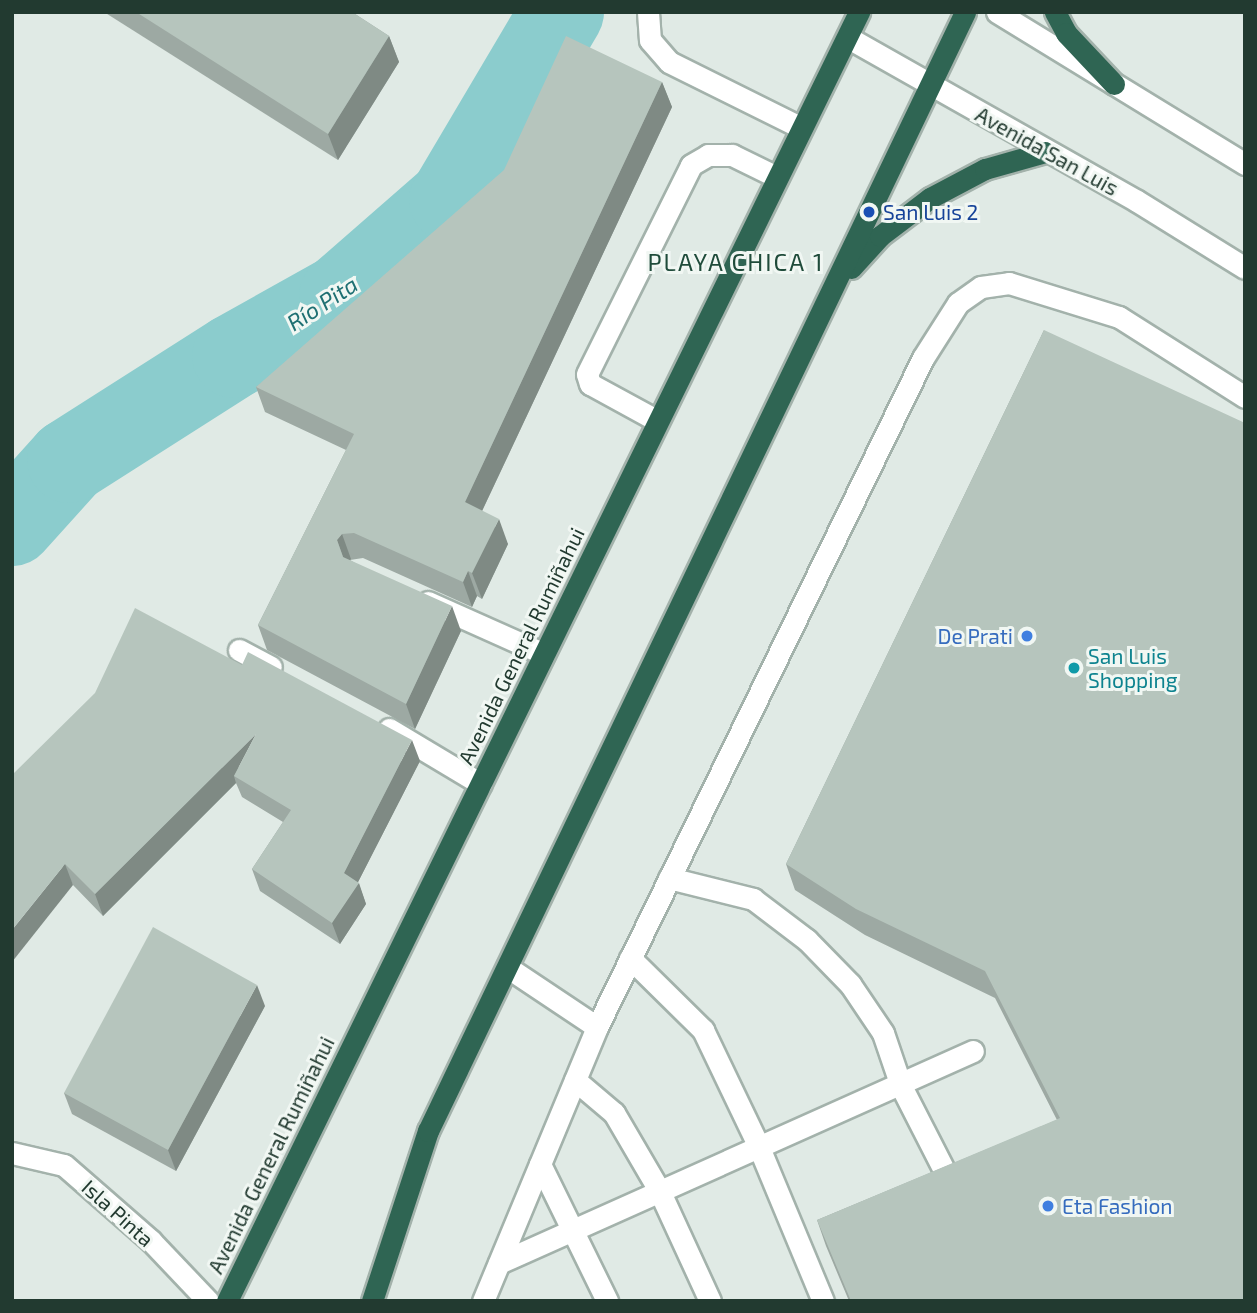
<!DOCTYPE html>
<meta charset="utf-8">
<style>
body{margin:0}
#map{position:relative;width:1257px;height:1313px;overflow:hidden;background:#e0eae5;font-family:"Exo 2",sans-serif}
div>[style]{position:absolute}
.river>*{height:84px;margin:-42px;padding:0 42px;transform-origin:42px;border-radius:42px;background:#8bcccd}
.roads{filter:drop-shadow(2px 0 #a3b2ab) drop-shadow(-2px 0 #a3b2ab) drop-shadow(0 2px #a3b2ab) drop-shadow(0 -2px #a3b2ab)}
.lane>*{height:21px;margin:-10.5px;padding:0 10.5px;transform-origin:10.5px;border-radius:10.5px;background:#fff}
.street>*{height:21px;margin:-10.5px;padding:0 10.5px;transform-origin:10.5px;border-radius:10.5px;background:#fff}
.secondary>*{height:21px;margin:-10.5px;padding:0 10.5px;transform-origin:10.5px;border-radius:10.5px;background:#fff}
.highway>*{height:21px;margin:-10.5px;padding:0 10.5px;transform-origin:10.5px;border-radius:10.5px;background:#2f6553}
.wall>*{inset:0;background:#9da9a3}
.shaded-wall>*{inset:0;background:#7f8a84}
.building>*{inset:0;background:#b6c5bd}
.dots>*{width:19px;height:19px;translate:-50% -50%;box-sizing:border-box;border:4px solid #f1f7f3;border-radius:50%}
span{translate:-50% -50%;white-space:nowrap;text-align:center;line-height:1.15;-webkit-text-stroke:6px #f1f7f3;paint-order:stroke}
.street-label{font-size:21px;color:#223a30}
.transit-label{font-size:21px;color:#164399}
.left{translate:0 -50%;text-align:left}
.shop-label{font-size:21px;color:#366cbe}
.right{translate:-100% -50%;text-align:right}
.culture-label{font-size:21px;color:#0d838f}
.water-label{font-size:23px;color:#1f7073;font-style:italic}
.quarter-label{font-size:24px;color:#1f4b3a;letter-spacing:2px}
.frame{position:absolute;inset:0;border:14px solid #223a30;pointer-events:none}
</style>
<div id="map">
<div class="river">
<i style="left:12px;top:524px;width:85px;rotate:-47.9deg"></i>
<i style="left:69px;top:461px;width:196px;rotate:-32.5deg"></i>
<i style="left:234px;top:356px;width:123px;rotate:-29.3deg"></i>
<i style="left:341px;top:296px;width:146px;rotate:-41.1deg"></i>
<i style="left:451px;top:200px;width:218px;rotate:-59.4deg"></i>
</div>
<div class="roads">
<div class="lane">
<i style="left:648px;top:12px;width:28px;rotate:86deg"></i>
<i style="left:650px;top:40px;width:29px;rotate:49deg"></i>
<i style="left:669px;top:62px;width:148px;rotate:26.4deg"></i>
<i style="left:658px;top:421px;width:77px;rotate:-151.4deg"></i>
<i style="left:590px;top:384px;width:10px;rotate:-107deg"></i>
<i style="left:587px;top:374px;width:233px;rotate:-63.5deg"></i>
<i style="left:691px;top:165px;width:20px;rotate:-30deg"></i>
<i style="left:708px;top:155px;width:24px"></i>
<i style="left:732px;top:155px;width:50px;rotate:26.1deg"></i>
<i style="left:669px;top:878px;width:87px;rotate:14deg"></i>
<i style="left:753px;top:899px;width:68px;rotate:37.2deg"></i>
<i style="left:807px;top:940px;width:62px;rotate:45.7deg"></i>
<i style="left:850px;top:984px;width:59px;rotate:56deg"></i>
<i style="left:883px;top:1033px;width:56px;rotate:71.2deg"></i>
<i style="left:901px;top:1086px;width:106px;rotate:62.9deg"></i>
<i style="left:630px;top:958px;width:103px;rotate:44.6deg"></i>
<i style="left:703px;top:1030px;width:127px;rotate:64.4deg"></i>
<i style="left:758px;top:1145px;width:169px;rotate:67.4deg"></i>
<i style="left:507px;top:967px;width:108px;rotate:33.7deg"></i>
<i style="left:575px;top:1080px;width:51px;rotate:40.2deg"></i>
<i style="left:614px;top:1113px;width:89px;rotate:59.7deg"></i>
<i style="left:659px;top:1190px;width:122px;rotate:65.3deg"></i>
<i style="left:540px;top:1164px;width:153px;rotate:63.9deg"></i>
<i style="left:499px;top:1263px;width:519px;rotate:-24.1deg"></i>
<i style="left:483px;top:1301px;width:297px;rotate:-67.4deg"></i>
<i style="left:597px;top:1027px;width:744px;rotate:-64.02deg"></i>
<i style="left:923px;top:358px;width:65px;rotate:-57.5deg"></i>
<i style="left:958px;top:303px;width:28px;rotate:-35deg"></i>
<i style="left:981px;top:287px;width:28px;rotate:-8deg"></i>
<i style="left:1009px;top:283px;width:115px;rotate:17.2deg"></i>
<i style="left:1119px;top:317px;width:149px;rotate:32.4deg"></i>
</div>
<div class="street">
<i style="left:428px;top:602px;width:127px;rotate:24.1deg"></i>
<i style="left:239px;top:650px;width:36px;rotate:28deg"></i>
<i style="left:389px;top:729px;width:107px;rotate:30.9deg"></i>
<i style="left:12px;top:1153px;width:53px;rotate:13deg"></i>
<i style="left:64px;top:1165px;width:116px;rotate:41.1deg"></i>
<i style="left:151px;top:1241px;width:83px;rotate:46.5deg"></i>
</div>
<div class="secondary">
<i style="left:997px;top:12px;width:291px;rotate:31.5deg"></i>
<i style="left:847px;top:37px;width:333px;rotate:29.5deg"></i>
<i style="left:1137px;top:201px;width:127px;rotate:31.8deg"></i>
</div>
<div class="highway">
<i style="left:1055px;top:12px;width:24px;rotate:62deg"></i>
<i style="left:1066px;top:33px;width:70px;rotate:46.7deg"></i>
<i style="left:851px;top:268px;width:43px;rotate:-47.8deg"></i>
<i style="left:880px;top:236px;width:63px;rotate:-37.2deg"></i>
<i style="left:930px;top:198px;width:62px;rotate:-27.8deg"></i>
<i style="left:985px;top:169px;width:62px;rotate:-15.8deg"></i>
<i style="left:227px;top:1301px;width:1436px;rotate:-63.88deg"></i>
<i style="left:372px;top:1301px;width:179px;rotate:-71.8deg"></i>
<i style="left:428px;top:1131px;width:1241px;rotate:-64.36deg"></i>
</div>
</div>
<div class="wall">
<i style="clip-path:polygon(104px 12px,352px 12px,389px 36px,399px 62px,338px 160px)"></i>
<i style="clip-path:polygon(662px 82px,672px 107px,482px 511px,508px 544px,482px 599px,477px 596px,472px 607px,363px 558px,350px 560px,461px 631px,415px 729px,267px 650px,258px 625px,346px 450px,265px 412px,256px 387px)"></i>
<i style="clip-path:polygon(1044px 330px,1245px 1301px,849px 1301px,826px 1246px,817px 1220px,1057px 1120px,995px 998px,865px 935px,795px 890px,786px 864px)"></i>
<i style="clip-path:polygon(420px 761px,358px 882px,366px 904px,340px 944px,260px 891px,252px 869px,283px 822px,242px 797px,236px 783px,103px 916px,73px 885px,12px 775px)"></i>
<i style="clip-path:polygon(265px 1006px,176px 1171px,72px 1114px,64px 1093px)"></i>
</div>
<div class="shaded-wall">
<i style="clip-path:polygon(389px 36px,399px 62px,338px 160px,328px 134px)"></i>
<i style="clip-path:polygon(662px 82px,672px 107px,474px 528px,465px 502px)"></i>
<i style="clip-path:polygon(499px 519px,508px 544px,482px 599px,472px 573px)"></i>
<i style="clip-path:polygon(342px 534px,351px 559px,346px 565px,337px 540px)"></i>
<i style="clip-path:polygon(468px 571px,477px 596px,472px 607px,463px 582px)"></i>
<i style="clip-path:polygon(452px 606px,461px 631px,415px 729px,406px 704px)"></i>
<i style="clip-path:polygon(256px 734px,234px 776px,236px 783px,103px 916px,95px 894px)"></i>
<i style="clip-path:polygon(412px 740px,420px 761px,356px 886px,359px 883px,366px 904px,340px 944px,332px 923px,344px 873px)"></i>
<i style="clip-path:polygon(65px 864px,73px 885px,12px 962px,12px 930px)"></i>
<i style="clip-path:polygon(257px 985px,265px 1006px,176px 1171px,168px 1150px)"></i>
</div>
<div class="building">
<i style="clip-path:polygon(136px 12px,352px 12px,389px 36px,328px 134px)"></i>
<i style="clip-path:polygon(566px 36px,662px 82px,465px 502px,499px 519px,472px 573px,468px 571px,463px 582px,354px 533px,342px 534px,337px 540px,343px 557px,452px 606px,406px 704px,258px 625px,354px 434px,256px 387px,504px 170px)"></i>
<i style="clip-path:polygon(1044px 330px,1245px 423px,1245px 1301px,851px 1301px,817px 1220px,1060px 1118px,985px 971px,856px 909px,786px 864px)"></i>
<i style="clip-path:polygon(135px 608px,242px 665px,248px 652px,412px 740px,344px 873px,359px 883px,332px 923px,252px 869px,291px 810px,234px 776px,256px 734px,95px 894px,65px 864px,12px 930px,12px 775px,95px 693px)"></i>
<i style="clip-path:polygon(153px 927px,257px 985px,168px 1150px,64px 1093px)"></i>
</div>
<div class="dots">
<i style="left:869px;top:212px;background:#1a4fb4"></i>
<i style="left:1027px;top:636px;background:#3f7fe0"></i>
<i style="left:1074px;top:668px;background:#0f9aa8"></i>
<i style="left:1048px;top:1206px;background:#3f7fe0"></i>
</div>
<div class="street-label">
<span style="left:1047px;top:151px;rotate:29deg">Avenida San Luis</span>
<span style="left:521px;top:646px;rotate:-64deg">Avenida General Rumiñahui</span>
<span style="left:271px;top:1155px;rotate:-64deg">Avenida General Rumiñahui</span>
<span style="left:118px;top:1213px;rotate:42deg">Isla Pinta</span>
</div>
<div class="transit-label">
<span class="left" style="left:883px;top:212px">San Luis 2</span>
</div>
<div class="shop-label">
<span class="right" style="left:1013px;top:636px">De Prati</span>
<span class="left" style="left:1062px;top:1206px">Eta Fashion</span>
</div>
<div class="culture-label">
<span class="left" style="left:1088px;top:668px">San Luis<br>Shopping</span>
</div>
<div class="water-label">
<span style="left:322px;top:303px;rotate:-33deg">Río Pita</span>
</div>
<div class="quarter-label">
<span style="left:736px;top:262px">PLAYA CHICA 1</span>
</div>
<div class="frame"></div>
</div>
